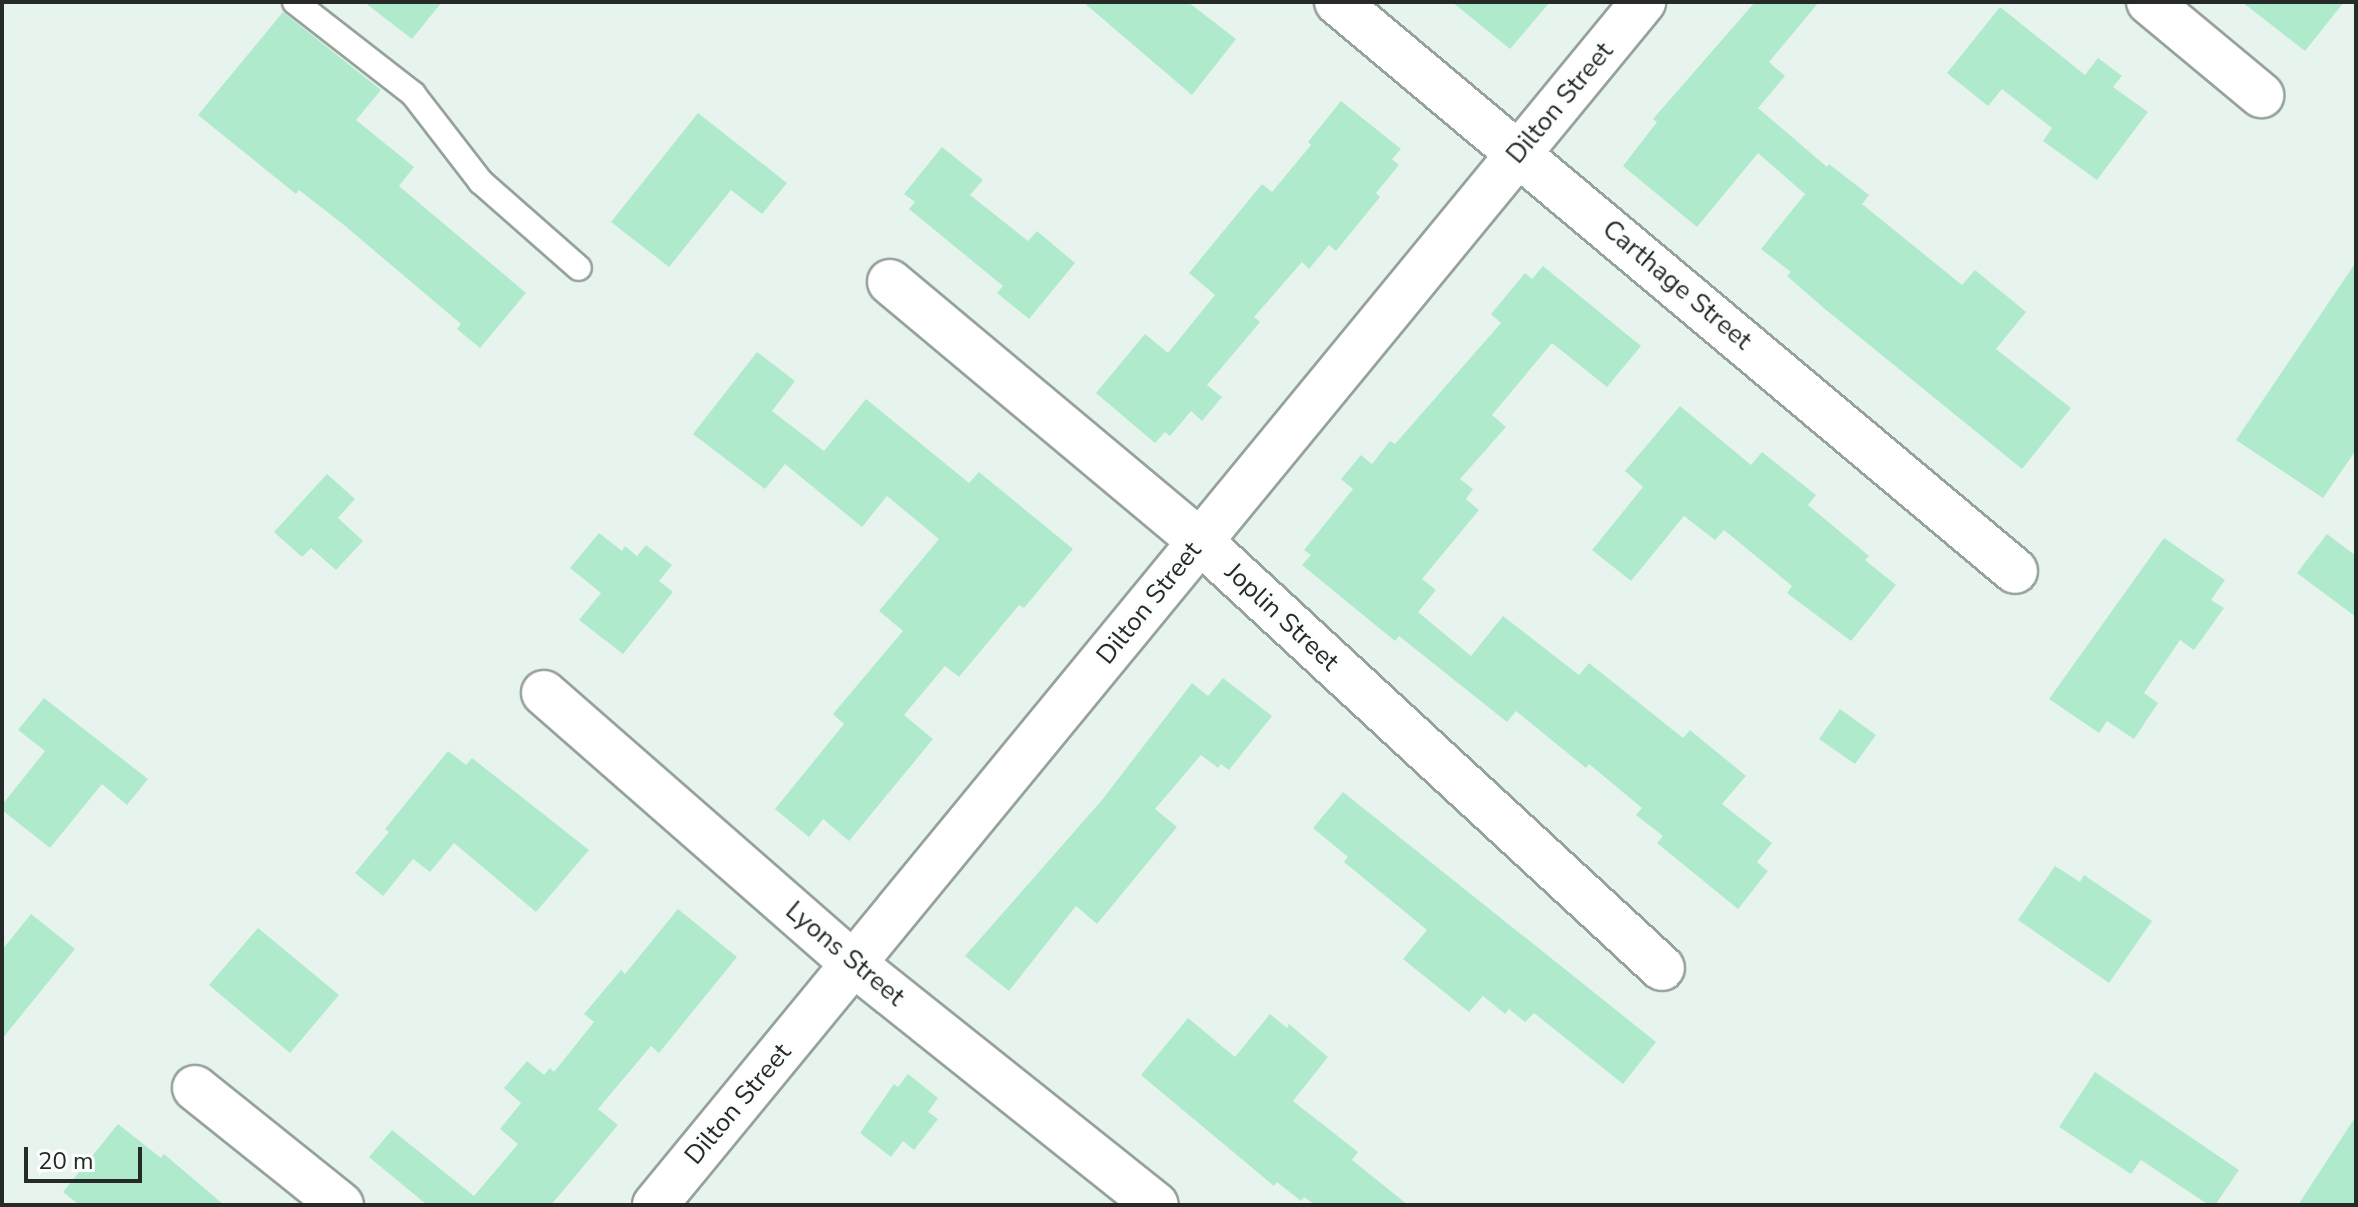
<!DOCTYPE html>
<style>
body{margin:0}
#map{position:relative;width:2358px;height:1207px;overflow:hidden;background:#e7f4ed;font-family:"Nunito Sans",sans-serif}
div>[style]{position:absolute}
.building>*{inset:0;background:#b0eacd}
.roads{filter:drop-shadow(2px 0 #96a29c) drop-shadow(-2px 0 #96a29c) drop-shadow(0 2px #96a29c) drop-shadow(0 -2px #96a29c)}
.lane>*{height:24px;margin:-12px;padding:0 12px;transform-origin:12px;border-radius:12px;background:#fff}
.street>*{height:44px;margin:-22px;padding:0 22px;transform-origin:22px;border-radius:22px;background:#fff}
span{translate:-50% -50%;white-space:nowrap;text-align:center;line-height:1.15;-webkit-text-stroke:6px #fcfefd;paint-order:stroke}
.street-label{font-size:26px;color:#262b28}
.frame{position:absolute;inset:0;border:4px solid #262b28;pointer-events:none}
.scale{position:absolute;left:24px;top:1147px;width:118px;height:36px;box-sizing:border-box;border:4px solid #262b28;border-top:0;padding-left:10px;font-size:24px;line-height:28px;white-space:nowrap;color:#262b28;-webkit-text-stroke:6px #fcfefd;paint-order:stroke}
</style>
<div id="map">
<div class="building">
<i style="clip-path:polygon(364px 2px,442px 2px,412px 39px)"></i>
<i style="clip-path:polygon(1083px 2px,1188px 2px,1236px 39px,1192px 95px)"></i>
<i style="clip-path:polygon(1452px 2px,1550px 2px,1510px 49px)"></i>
<i style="clip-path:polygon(1755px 2px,1819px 2px,1769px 62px,1785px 76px,1758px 108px,1827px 167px,1829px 164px,1869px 195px,1862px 204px,1962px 285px,1975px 270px,2026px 312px,1996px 349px,2071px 408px,2022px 469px,1825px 309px,1787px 276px,1791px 272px,1761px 249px,1805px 194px,1758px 153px,1697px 227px,1623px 166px,1657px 122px,1653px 119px)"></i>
<i style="clip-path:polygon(2242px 2px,2344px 2px,2305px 51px)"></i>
<i style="clip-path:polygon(2000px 7px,2085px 75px,2098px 58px,2122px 76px,2113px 87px,2148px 112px,2097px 180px,2043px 141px,2052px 128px,2002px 89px,1988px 106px,1947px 73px)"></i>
<i style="clip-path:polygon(283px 12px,381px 90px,356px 120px,414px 167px,399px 186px,526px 293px,480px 348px,457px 329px,461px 324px,344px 225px,299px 190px,296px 194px,198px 115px)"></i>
<i style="clip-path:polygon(1341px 101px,1401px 149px,1392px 159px,1399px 165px,1376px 193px,1380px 197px,1336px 251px,1329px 245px,1309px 269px,1302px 262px,1254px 317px,1260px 322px,1207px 385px,1222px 397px,1202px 421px,1191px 411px,1170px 436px,1165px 432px,1155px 443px,1096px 393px,1145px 334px,1168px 353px,1215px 295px,1189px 273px,1262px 184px,1272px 192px,1311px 145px,1308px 142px)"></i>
<i style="clip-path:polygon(698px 113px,787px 183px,762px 214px,731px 190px,669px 267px,611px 222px)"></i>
<i style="clip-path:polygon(942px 147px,983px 180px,970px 195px,1028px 241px,1037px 231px,1075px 263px,1029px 319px,997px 293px,1003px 286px,909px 209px,915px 202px,904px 194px)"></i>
<i style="clip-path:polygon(2356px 262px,2356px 450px,2323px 498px,2236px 440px)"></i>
<i style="clip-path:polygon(1543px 266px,1641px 346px,1607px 387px,1552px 343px,1492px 415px,1506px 427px,1460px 479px,1473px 489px,1466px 499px,1479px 510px,1422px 579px,1436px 590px,1418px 612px,1471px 656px,1503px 616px,1579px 675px,1589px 663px,1683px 738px,1690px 730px,1746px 776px,1722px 804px,1772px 843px,1757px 862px,1768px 871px,1738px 909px,1657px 843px,1663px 836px,1636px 815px,1642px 808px,1589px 764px,1586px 768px,1516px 711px,1507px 722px,1399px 636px,1395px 641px,1302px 565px,1311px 555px,1304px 550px,1353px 489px,1341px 479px,1361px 455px,1372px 464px,1390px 441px,1395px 444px,1501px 323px,1491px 314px,1525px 273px,1532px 279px)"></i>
<i style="clip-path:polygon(757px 352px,795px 381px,772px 411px,824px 451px,866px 399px,969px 483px,979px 472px,1073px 549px,1024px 608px,1019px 605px,959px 677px,945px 666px,904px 715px,933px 739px,849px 841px,823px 819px,809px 837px,775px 809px,844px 724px,833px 714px,903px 631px,879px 611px,939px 539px,887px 496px,862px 527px,785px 464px,765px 489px,693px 434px)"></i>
<i style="clip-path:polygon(1680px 406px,1751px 465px,1762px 452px,1816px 495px,1808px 505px,1869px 556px,1865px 560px,1896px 585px,1851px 641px,1787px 593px,1792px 586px,1724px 530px,1715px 540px,1684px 516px,1631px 581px,1592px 550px,1643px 487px,1625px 471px)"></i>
<i style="clip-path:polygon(327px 474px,355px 499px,338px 518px,363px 541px,336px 570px,311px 548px,302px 557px,274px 532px)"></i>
<i style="clip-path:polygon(599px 533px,622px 551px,625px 546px,637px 556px,646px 545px,672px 565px,659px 581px,673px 592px,623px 654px,579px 620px,601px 593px,570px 568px)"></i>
<i style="clip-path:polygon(2327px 534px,2356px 556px,2356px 617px,2297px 573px)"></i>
<i style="clip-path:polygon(2164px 538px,2225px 580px,2211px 600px,2224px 608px,2194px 650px,2180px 640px,2144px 693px,2158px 703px,2134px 739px,2107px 721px,2099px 733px,2049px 699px)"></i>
<i style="clip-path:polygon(1223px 678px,1272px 716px,1229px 770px,1221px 764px,1218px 768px,1201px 755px,1155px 809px,1177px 827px,1097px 924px,1076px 906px,1009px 991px,965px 956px,1102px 800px,1192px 683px,1208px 696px)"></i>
<i style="clip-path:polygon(44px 698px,148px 779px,127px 805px,102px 784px,50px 848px,2px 810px,2px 805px,45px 751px,18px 730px)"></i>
<i style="clip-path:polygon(1840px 709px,1876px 735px,1855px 764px,1819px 739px)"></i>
<i style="clip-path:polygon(448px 751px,466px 765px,472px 758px,589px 850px,536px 912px,454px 843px,430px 872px,413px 859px,383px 896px,355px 873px,389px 832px,385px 829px)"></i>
<i style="clip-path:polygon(1343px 792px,1656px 1042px,1623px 1084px,1534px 1013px,1525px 1022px,1509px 1009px,1505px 1014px,1483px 996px,1469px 1012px,1403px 959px,1427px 930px,1344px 862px,1348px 857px,1313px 828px)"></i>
<i style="clip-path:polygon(2055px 866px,2080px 882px,2084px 875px,2152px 921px,2109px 983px,2018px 920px)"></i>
<i style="clip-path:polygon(678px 909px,737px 957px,659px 1053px,651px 1046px,598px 1109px,618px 1125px,551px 1205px,427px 1205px,369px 1157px,392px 1130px,474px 1196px,518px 1144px,500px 1129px,521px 1103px,504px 1088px,527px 1061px,544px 1075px,550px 1068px,554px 1072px,594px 1022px,584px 1014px,621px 970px,625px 974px)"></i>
<i style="clip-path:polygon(31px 914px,75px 949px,2px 1039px,2px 950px)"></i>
<i style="clip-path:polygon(258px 928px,339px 995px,290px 1053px,209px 985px)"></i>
<i style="clip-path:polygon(1270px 1014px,1287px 1028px,1289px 1024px,1328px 1057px,1293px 1101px,1358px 1152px,1352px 1160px,1408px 1205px,1315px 1205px,1304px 1197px,1301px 1201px,1277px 1182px,1274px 1186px,1141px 1075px,1188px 1018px,1235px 1057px)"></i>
<i style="clip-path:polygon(2095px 1072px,2239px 1170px,2215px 1205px,2209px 1205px,2141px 1160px,2131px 1174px,2059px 1127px)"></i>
<i style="clip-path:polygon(908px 1074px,938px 1098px,928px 1112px,938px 1119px,914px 1150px,903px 1141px,891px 1157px,860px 1133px,894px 1084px,898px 1087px)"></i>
<i style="clip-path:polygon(2356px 1116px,2356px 1205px,2298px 1205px)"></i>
<i style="clip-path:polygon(118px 1124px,161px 1158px,164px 1154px,224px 1205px,79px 1205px,63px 1192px)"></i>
</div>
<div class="roads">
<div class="lane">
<i style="left:295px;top:2px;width:150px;rotate:37.9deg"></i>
<i style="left:413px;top:94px;width:111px;rotate:52.3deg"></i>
<i style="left:481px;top:182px;width:130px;rotate:41.3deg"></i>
</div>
<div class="street">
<i style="left:1337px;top:2px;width:885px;rotate:40deg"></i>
<i style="left:2149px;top:2px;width:146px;rotate:39.7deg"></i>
<i style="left:890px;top:282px;width:404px;rotate:39.9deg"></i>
<i style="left:1200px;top:541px;width:629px;rotate:42.75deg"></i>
<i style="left:544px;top:693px;width:412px;rotate:41.2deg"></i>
<i style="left:854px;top:964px;width:386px;rotate:38.6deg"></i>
<i style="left:195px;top:1088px;width:187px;rotate:38.7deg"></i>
<i style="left:655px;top:1205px;width:1557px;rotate:-50.6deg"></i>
</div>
</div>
<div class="street-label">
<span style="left:1560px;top:103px;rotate:-50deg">Dilton Street</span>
<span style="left:1677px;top:285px;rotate:40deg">Carthage Street</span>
<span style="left:1149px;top:603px;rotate:-51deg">Dilton Street</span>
<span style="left:1282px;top:617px;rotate:43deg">Joplin Street</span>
<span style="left:845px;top:954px;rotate:40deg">Lyons Street</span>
<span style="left:738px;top:1104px;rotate:-50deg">Dilton Street</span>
</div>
<div class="frame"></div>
<div class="scale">20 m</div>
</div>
